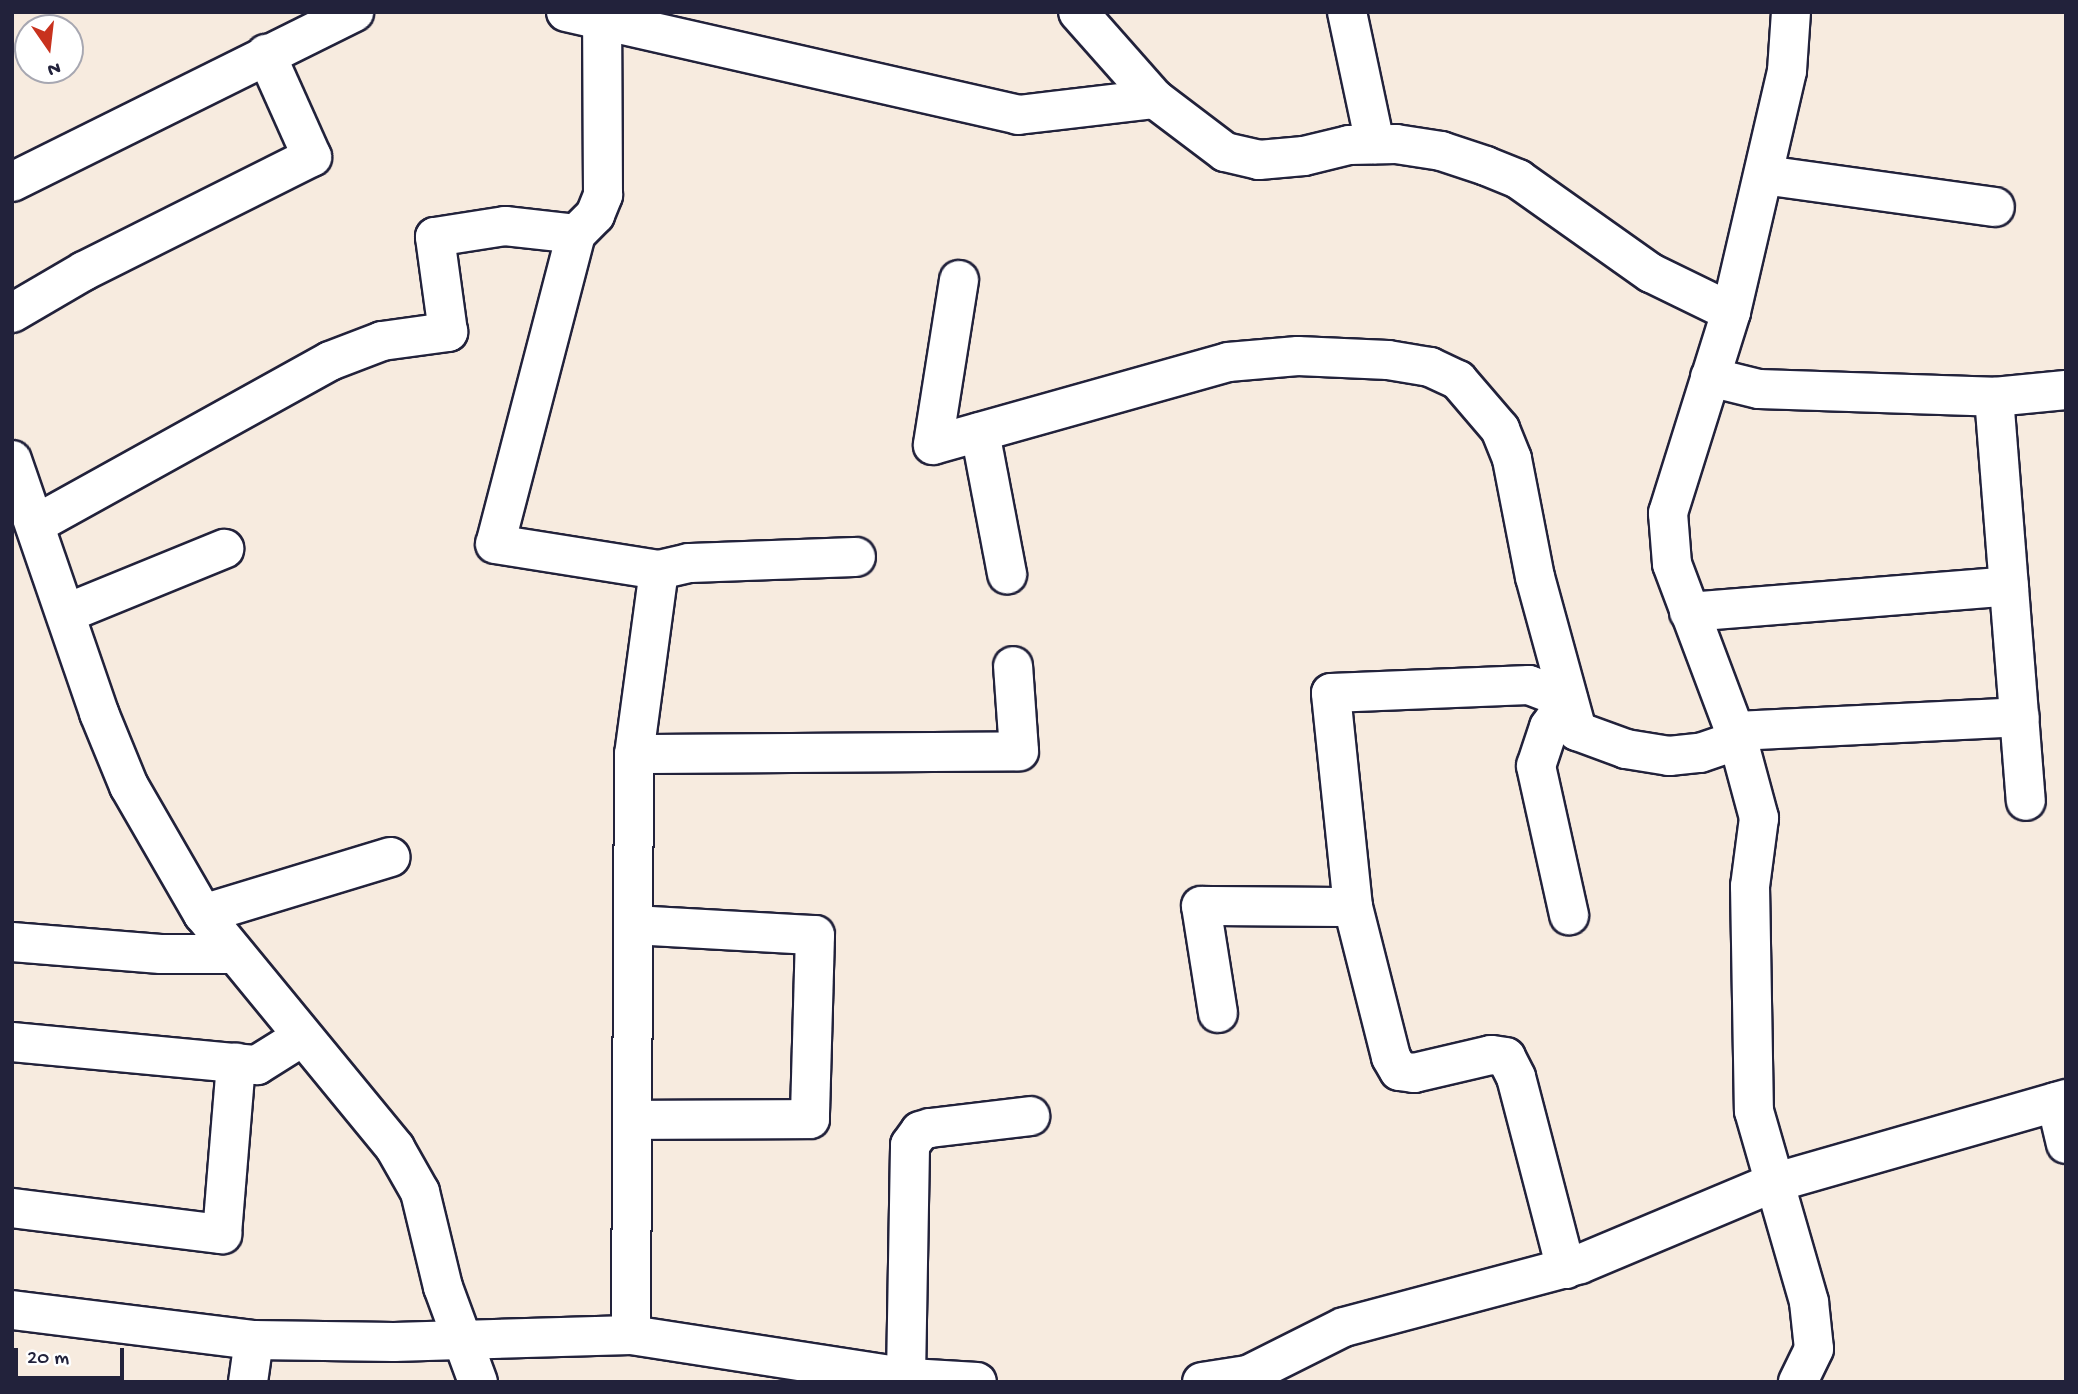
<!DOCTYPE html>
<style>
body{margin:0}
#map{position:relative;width:2078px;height:1394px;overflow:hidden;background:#f7ebdf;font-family:"Gochi Hand",sans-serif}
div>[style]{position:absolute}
.roads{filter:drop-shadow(2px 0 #22223b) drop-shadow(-2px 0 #22223b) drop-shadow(0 2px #22223b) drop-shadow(0 -2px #22223b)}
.minor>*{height:38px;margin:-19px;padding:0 19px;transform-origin:19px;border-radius:19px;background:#fff}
span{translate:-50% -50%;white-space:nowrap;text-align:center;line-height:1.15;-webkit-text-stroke:5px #fff;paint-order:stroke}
.frame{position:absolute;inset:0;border:14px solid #22223b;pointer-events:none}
.north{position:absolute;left:14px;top:14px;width:70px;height:70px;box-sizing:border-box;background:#fff;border:2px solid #a7a7b1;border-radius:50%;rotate:166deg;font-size:19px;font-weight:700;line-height:28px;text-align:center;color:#22223b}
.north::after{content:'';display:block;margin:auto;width:24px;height:32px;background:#c8321e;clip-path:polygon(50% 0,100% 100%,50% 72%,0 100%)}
.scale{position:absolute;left:14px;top:1348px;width:110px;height:32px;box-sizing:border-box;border:4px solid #22223b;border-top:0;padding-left:9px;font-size:21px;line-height:24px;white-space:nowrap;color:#22223b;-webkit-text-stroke:5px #fff;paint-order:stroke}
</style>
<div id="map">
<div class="roads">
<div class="minor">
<i style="left:566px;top:12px;width:464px;rotate:12.8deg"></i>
<i style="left:1018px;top:115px;width:138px;rotate:-6.7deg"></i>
<i style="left:1155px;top:99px;width:116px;rotate:-131.5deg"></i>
<i style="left:1347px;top:12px;width:135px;rotate:78deg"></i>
<i style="left:1791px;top:12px;width:59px;rotate:93.9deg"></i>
<i style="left:1787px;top:71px;width:247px;rotate:103.1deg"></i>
<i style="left:1731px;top:312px;width:211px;rotate:107.4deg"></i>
<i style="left:1668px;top:513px;width:51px;rotate:85.5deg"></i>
<i style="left:1672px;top:564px;width:188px;rotate:69.4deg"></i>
<i style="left:1738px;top:740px;width:81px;rotate:74.9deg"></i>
<i style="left:1759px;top:818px;width:69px;rotate:97.5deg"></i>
<i style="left:1750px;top:886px;width:225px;rotate:89deg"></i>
<i style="left:1754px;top:1111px;width:199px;rotate:73.9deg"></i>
<i style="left:1809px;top:1302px;width:47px;rotate:83.9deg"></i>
<i style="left:1814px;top:1349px;width:37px;rotate:116deg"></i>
<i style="left:1155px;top:99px;width:88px;rotate:37.1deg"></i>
<i style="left:1225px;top:152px;width:35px;rotate:13deg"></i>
<i style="left:1259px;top:160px;width:45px;rotate:-5.1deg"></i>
<i style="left:1304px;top:156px;width:46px;rotate:-13.7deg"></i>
<i style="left:1349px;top:145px;width:47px;rotate:-1.2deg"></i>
<i style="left:1396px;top:144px;width:46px;rotate:8.8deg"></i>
<i style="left:1441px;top:151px;width:47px;rotate:18.4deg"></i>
<i style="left:1486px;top:166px;width:35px;rotate:22deg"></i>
<i style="left:1518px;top:179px;width:163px;rotate:35.3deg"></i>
<i style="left:1651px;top:273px;width:89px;rotate:26deg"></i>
<i style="left:1764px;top:175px;width:233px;rotate:7.9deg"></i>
<i style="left:12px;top:182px;width:382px;rotate:-26.4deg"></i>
<i style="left:576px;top:234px;width:27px;rotate:-45deg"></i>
<i style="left:595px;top:215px;width:22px;rotate:-68deg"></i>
<i style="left:603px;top:195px;width:176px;rotate:-90.3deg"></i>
<i style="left:959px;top:280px;width:167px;rotate:99deg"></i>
<i style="left:933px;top:445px;width:306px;rotate:-15.7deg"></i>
<i style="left:1228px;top:362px;width:70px;rotate:-4.9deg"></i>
<i style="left:1298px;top:356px;width:90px;rotate:2.5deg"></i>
<i style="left:1388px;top:360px;width:43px;rotate:9.5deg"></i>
<i style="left:1430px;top:367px;width:31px;rotate:25deg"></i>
<i style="left:1458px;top:380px;width:65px;rotate:49.4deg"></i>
<i style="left:1500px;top:429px;width:32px;rotate:68deg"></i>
<i style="left:1512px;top:459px;width:120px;rotate:79deg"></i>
<i style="left:1535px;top:577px;width:160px;rotate:74.7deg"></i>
<i style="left:1577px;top:731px;width:52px;rotate:20.2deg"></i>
<i style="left:1626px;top:749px;width:44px;rotate:9.2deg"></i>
<i style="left:1669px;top:756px;width:31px;rotate:-6deg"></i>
<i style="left:1700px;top:753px;width:40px;rotate:-18.9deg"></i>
<i style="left:12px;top:313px;width:83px;rotate:-30.3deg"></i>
<i style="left:84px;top:271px;width:255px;rotate:-26.6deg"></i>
<i style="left:312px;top:157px;width:113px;rotate:-114.1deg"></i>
<i style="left:1710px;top:377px;width:50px;rotate:13.8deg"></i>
<i style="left:1759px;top:389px;width:235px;rotate:1.9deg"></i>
<i style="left:1994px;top:397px;width:72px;rotate:-5.6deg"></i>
<i style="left:1994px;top:397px;width:405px;rotate:85.5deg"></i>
<i style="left:980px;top:432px;width:145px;rotate:79.2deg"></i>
<i style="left:12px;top:460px;width:268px;rotate:71deg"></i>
<i style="left:99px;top:713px;width:79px;rotate:67.7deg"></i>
<i style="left:129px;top:786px;width:148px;rotate:60deg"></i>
<i style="left:203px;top:914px;width:303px;rotate:50.6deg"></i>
<i style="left:395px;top:1148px;width:51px;rotate:60.4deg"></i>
<i style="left:420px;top:1192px;width:98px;rotate:76.4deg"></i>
<i style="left:443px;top:1287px;width:101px;rotate:69.8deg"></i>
<i style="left:36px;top:524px;width:336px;rotate:-29deg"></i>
<i style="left:330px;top:361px;width:56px;rotate:-21deg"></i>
<i style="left:382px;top:341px;width:67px;rotate:-7.8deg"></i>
<i style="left:448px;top:332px;width:96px;rotate:-97.8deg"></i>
<i style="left:435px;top:237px;width:71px;rotate:-8.9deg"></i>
<i style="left:505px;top:226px;width:71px;rotate:6.4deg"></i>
<i style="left:576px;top:234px;width:320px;rotate:104.6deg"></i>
<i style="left:495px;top:544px;width:166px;rotate:9deg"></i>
<i style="left:659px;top:570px;width:186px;rotate:97.7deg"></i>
<i style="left:634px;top:754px;width:581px;rotate:90.3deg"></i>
<i style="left:659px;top:570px;width:31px;rotate:-13deg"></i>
<i style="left:689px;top:563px;width:167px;rotate:-2.1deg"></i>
<i style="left:1689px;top:612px;width:321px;rotate:-4.6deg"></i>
<i style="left:67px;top:613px;width:170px;rotate:-22.2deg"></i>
<i style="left:1735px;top:731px;width:285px;rotate:-2.8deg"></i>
<i style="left:634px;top:754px;width:385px;rotate:-0.4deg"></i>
<i style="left:1019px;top:751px;width:85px;rotate:-94deg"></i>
<i style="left:203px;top:914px;width:196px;rotate:-16.9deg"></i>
<i style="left:634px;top:925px;width:181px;rotate:3.2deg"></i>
<i style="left:815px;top:935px;width:184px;rotate:91.6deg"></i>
<i style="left:810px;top:1119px;width:176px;rotate:179.7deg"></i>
<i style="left:12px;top:942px;width:149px;rotate:4.6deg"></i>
<i style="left:161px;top:954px;width:73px"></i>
<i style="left:1218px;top:1013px;width:108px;rotate:-99deg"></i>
<i style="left:1201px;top:906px;width:152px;rotate:0.4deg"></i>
<i style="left:12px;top:1042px;width:246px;rotate:5.4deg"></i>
<i style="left:257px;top:1065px;width:53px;rotate:-31.9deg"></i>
<i style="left:2056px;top:1102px;width:43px;rotate:76.6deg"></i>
<i style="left:12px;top:1208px;width:212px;rotate:7.1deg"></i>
<i style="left:222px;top:1234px;width:172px;rotate:-85.3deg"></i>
<i style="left:1566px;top:1269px;width:198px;rotate:-104.6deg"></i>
<i style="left:1516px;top:1077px;width:22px;rotate:-117deg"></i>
<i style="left:1506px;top:1057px;width:15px;rotate:-172deg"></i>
<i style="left:1491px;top:1055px;width:79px;rotate:166.8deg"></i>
<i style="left:1414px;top:1073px;width:15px;rotate:-172deg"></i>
<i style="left:1399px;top:1071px;width:16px;rotate:-120deg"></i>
<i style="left:1391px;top:1057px;width:155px;rotate:-104.2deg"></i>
<i style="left:1353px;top:907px;width:215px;rotate:-95.9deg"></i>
<i style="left:1331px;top:693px;width:198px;rotate:-2.3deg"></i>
<i style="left:1529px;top:685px;width:42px;rotate:21deg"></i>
<i style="left:1568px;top:700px;width:33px;rotate:125deg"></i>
<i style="left:1549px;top:727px;width:41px;rotate:108.4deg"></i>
<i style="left:1536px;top:766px;width:153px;rotate:77.5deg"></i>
<i style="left:12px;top:1310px;width:244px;rotate:7.1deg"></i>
<i style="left:254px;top:1340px;width:140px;rotate:0.8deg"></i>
<i style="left:394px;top:1342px;width:237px;rotate:-1.7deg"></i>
<i style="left:631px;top:1335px;width:282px;rotate:8.8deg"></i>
<i style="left:910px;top:1378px;width:67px;rotate:3.4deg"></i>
<i style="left:906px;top:1377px;width:232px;rotate:-89deg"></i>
<i style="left:910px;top:1145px;width:17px;rotate:-54deg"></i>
<i style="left:920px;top:1131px;width:10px;rotate:-17deg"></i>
<i style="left:930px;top:1128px;width:101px;rotate:-6.8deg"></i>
<i style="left:248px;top:1382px;width:42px;rotate:-81.9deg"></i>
<i style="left:1202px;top:1382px;width:47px;rotate:-8.7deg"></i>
<i style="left:1248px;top:1375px;width:107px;rotate:-26.6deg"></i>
<i style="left:1344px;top:1327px;width:244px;rotate:-14.9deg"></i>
<i style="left:1580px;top:1264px;width:209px;rotate:-22.8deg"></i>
<i style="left:1773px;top:1183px;width:305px;rotate:-16deg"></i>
</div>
</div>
<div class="frame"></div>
<div class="north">N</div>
<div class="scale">20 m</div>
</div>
